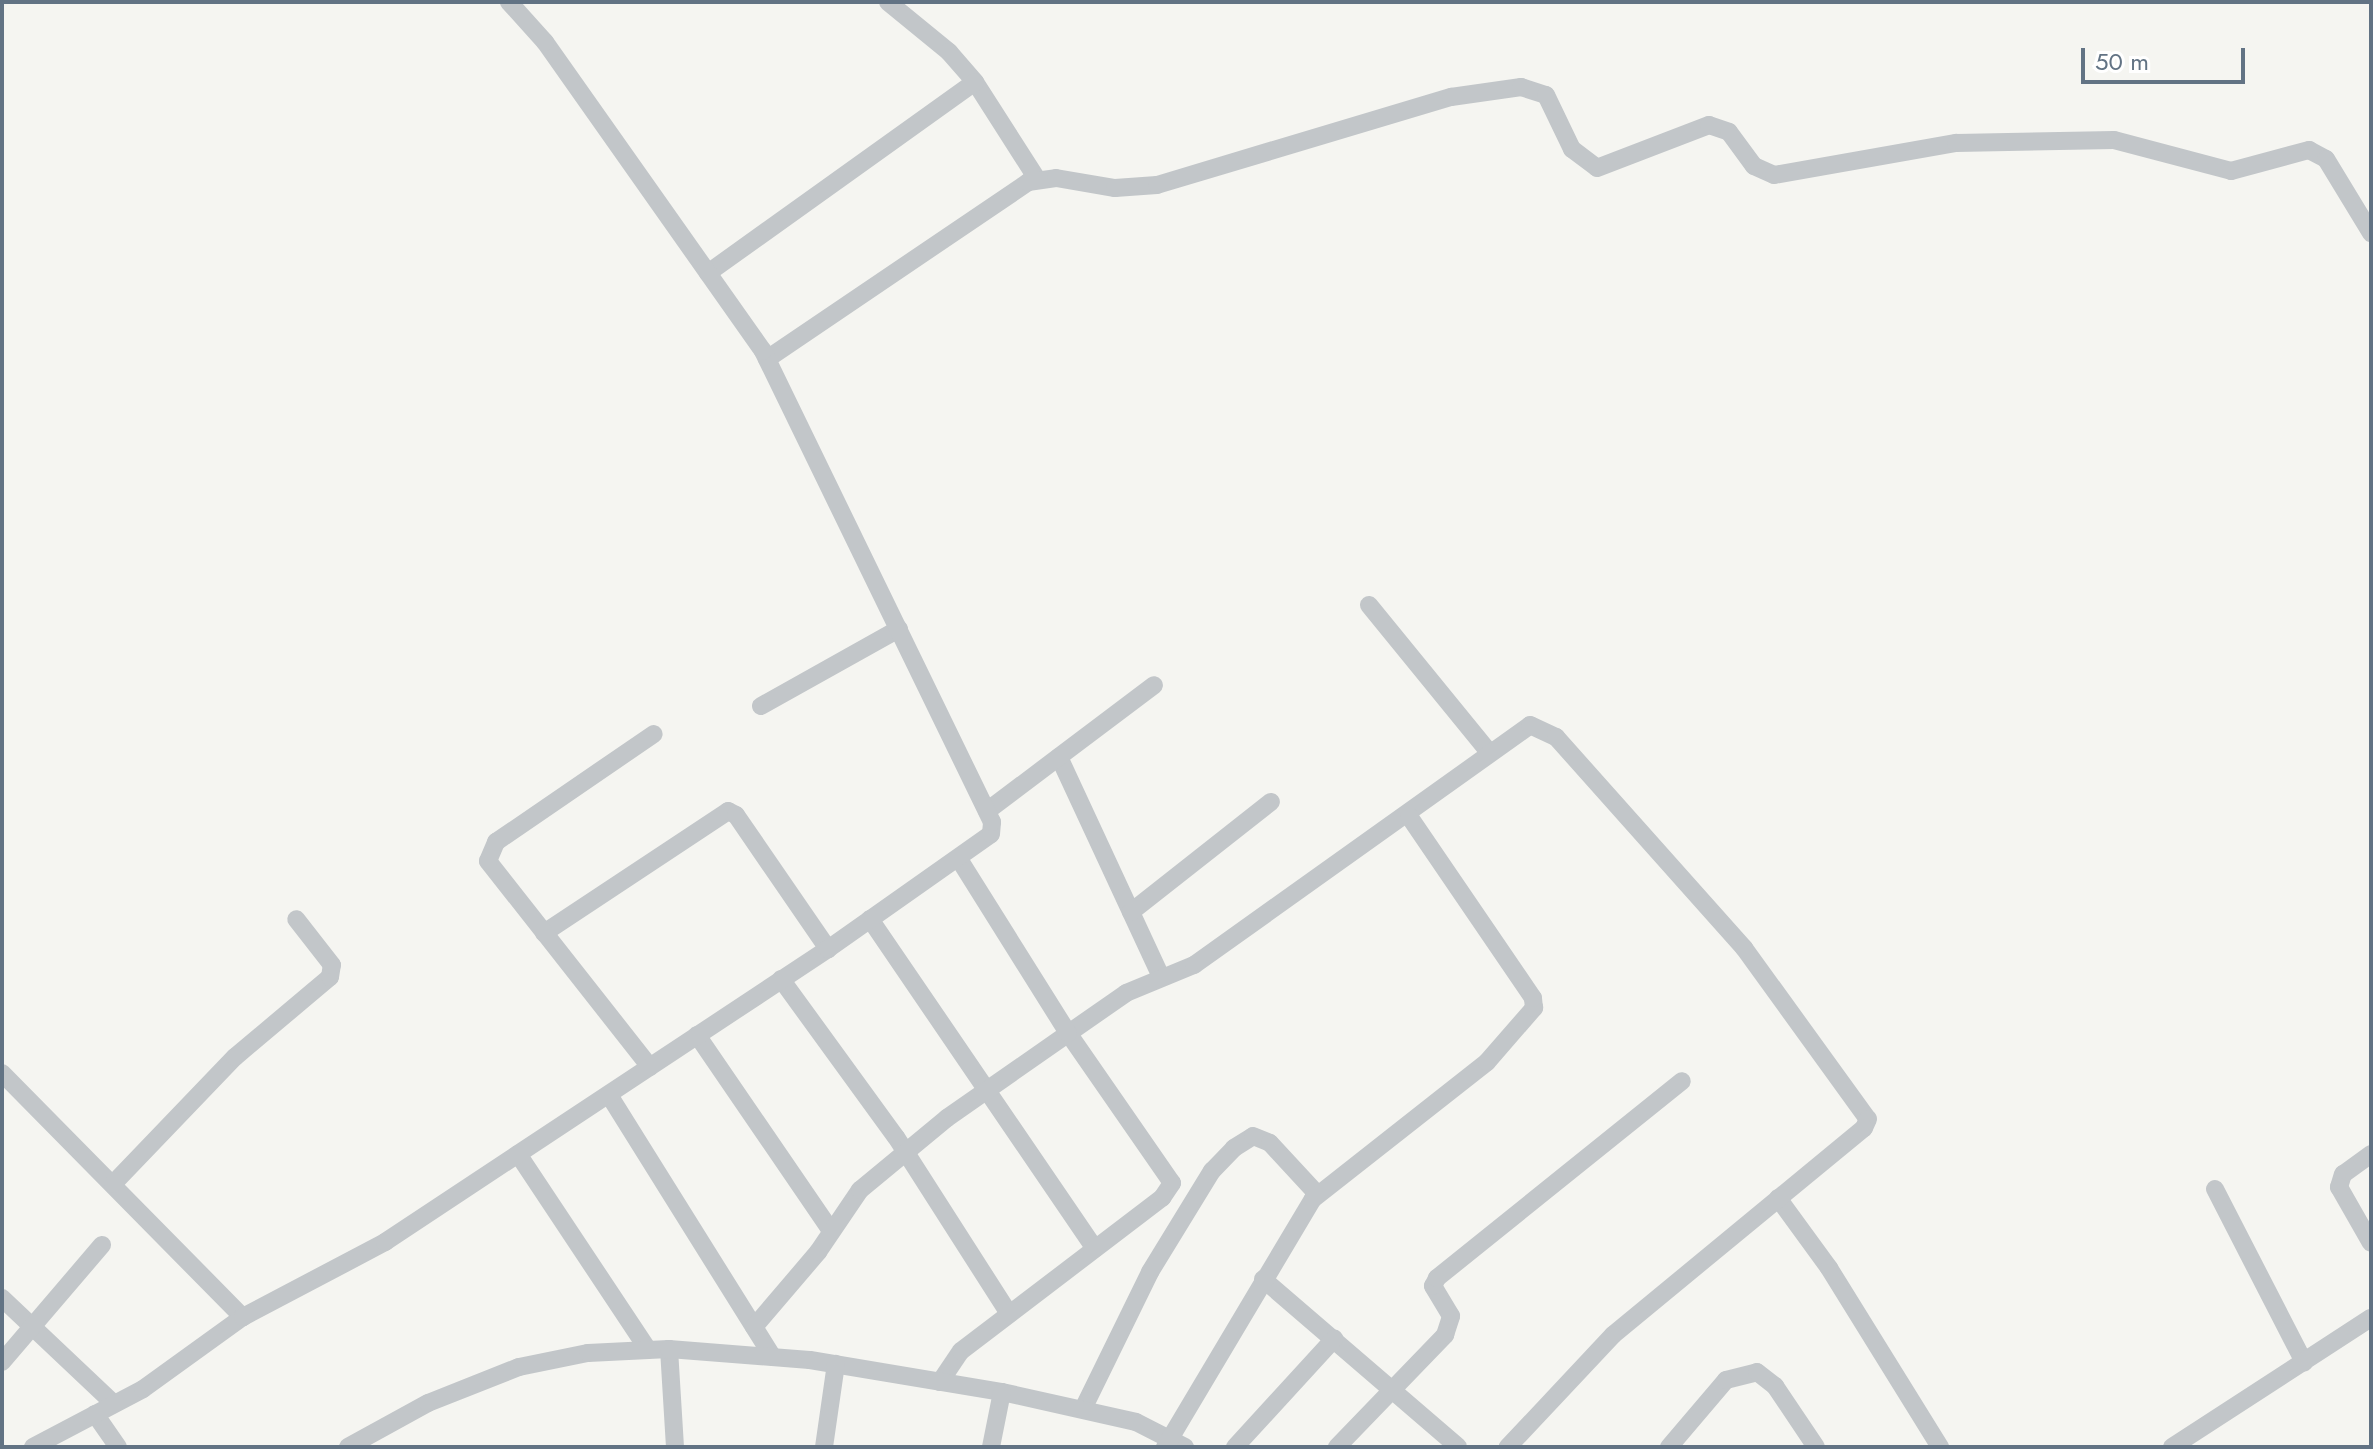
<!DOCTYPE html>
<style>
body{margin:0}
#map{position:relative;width:2373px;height:1449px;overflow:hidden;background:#f5f5f1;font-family:Jost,sans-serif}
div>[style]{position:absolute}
.street>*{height:18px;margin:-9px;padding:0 9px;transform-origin:9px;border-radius:9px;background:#c2c6c9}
span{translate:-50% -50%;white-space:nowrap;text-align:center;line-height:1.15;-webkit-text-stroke:8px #fff;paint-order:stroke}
.frame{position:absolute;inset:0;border:4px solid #627384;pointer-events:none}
.scale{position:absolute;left:2081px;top:48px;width:164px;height:36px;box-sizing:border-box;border:4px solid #627384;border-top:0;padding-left:10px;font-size:24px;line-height:28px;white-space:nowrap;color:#627384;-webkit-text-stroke:6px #fff;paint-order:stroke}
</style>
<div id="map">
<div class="street">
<i style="left:888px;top:2px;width:79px;rotate:39.3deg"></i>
<i style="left:949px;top:52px;width:40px;rotate:49deg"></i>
<i style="left:975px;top:82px;width:115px;rotate:57.4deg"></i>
<i style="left:708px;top:273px;width:328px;rotate:-35.6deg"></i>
<i style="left:767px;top:359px;width:315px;rotate:-34.1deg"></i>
<i style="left:1028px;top:182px;width:28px;rotate:-8deg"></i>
<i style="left:1056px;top:178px;width:60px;rotate:9.6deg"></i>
<i style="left:1115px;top:188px;width:42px;rotate:-4.1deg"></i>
<i style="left:1157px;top:185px;width:307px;rotate:-16.7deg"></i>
<i style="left:1451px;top:97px;width:71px;rotate:-8.1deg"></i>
<i style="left:1521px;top:87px;width:26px;rotate:18deg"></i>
<i style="left:1546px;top:95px;width:60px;rotate:64.3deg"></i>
<i style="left:1572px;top:149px;width:31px;rotate:37deg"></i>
<i style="left:1597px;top:168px;width:120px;rotate:-21deg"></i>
<i style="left:1709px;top:125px;width:21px;rotate:19deg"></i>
<i style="left:1729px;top:132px;width:42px;rotate:53.7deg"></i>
<i style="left:1754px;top:166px;width:22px;rotate:24deg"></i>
<i style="left:1774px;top:175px;width:185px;rotate:-10deg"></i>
<i style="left:1956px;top:143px;width:158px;rotate:-1.1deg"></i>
<i style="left:2114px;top:140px;width:121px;rotate:14.8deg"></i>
<i style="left:2231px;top:171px;width:81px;rotate:-15.1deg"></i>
<i style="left:2309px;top:150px;width:19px;rotate:28deg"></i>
<i style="left:2326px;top:159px;width:87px;rotate:58.7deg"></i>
<i style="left:1369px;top:605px;width:190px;rotate:50.8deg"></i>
<i style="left:761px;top:706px;width:158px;rotate:-29.2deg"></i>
<i style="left:1059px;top:757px;width:242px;rotate:65.1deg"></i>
<i style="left:987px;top:811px;width:209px;rotate:-37deg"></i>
<i style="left:1131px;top:912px;width:178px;rotate:-38.2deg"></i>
<i style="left:870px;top:919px;width:399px;rotate:55.7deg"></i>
<i style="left:544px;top:933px;width:221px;rotate:-33.5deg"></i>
<i style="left:728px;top:811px;width:9px;rotate:27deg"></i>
<i style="left:736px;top:815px;width:163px;rotate:55.5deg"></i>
<i style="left:781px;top:979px;width:195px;rotate:54deg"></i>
<i style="left:896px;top:1137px;width:210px;rotate:57.4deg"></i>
<i style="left:697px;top:1035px;width:237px;rotate:55.6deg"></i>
<i style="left:650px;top:1067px;width:262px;rotate:-128.2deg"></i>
<i style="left:488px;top:861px;width:21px;rotate:-67deg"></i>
<i style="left:496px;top:842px;width:191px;rotate:-34.4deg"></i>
<i style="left:2px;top:1073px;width:343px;rotate:45.4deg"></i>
<i style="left:609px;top:1095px;width:309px;rotate:58deg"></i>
<i style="left:518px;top:1154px;width:235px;rotate:56.4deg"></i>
<i style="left:2371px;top:1154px;width:34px;rotate:144deg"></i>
<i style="left:2343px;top:1174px;width:14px;rotate:107deg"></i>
<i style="left:2339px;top:1187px;width:64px;rotate:60.3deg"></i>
<i style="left:113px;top:1184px;width:176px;rotate:-46.2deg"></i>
<i style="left:235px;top:1057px;width:124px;rotate:-40.1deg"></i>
<i style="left:330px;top:977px;width:12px;rotate:-81deg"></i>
<i style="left:332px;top:965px;width:58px;rotate:-128deg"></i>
<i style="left:2215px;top:1189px;width:195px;rotate:62.8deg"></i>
<i style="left:1778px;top:1198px;width:87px;rotate:53.9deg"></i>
<i style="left:1829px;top:1268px;width:211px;rotate:58.2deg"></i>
<i style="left:1263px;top:1279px;width:257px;rotate:40.7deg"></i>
<i style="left:2px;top:1298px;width:154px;rotate:43.4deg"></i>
<i style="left:754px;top:1327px;width:99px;rotate:-49.5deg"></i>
<i style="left:818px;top:1252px;width:75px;rotate:-55.9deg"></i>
<i style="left:860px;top:1190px;width:113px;rotate:-39.6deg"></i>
<i style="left:947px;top:1118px;width:218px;rotate:-34.9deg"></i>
<i style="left:1126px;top:993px;width:74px;rotate:-22.4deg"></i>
<i style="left:1194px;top:965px;width:413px;rotate:-35.5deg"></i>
<i style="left:1530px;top:725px;width:29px;rotate:25deg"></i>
<i style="left:1556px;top:737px;width:283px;rotate:48.3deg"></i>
<i style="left:1744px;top:948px;width:211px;rotate:54.1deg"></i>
<i style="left:1868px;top:1119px;width:10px;rotate:114deg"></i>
<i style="left:1864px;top:1128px;width:325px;rotate:140.5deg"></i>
<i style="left:1613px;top:1335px;width:154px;rotate:133.2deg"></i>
<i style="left:669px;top:1349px;width:98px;rotate:86.5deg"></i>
<i style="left:2px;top:1362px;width:154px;rotate:-49.5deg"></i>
<i style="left:940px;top:1382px;width:37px;rotate:-56deg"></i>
<i style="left:961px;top:1351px;width:253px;rotate:-37.3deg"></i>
<i style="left:1162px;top:1198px;width:18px;rotate:-56deg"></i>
<i style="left:1172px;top:1183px;width:183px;rotate:-124.7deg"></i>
<i style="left:1068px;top:1033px;width:205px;rotate:-122.1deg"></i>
<i style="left:1083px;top:1409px;width:153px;rotate:-63.9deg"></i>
<i style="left:1150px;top:1272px;width:119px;rotate:-58.5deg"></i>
<i style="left:1212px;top:1171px;width:32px;rotate:-46deg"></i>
<i style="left:1234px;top:1148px;width:22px;rotate:-32deg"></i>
<i style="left:1253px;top:1136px;width:18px;rotate:22deg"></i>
<i style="left:1270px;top:1143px;width:69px;rotate:47.3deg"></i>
<i style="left:95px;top:1414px;width:40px;rotate:55.1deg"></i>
<i style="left:33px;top:1447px;width:124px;rotate:-27.8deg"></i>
<i style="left:143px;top:1389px;width:123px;rotate:-35.8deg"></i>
<i style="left:243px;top:1317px;width:161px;rotate:-27.8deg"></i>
<i style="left:385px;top:1242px;width:531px;rotate:-33.48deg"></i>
<i style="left:828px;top:949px;width:199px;rotate:-35.2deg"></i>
<i style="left:991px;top:834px;width:12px;rotate:-85deg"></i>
<i style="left:992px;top:822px;width:524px;rotate:-115.93deg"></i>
<i style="left:763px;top:351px;width:378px;rotate:-125.2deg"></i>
<i style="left:545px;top:42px;width:54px;rotate:-132deg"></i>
<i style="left:348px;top:1447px;width:91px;rotate:-28.8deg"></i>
<i style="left:428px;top:1403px;width:98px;rotate:-21.6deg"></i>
<i style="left:519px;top:1367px;width:70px;rotate:-11.5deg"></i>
<i style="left:588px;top:1353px;width:81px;rotate:-2.8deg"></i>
<i style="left:669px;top:1349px;width:141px;rotate:4.5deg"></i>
<i style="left:810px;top:1360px;width:195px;rotate:9.5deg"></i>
<i style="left:1002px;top:1392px;width:137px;rotate:12.6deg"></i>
<i style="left:1136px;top:1422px;width:55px;rotate:27deg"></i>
<i style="left:824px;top:1447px;width:84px;rotate:-81.8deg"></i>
<i style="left:991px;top:1447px;width:56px;rotate:-78.7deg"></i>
<i style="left:1165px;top:1447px;width:289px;rotate:-59.2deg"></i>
<i style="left:1313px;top:1199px;width:221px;rotate:-38.2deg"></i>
<i style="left:1487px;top:1062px;width:72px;rotate:-49deg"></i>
<i style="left:1534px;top:1008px;width:10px;rotate:-96deg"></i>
<i style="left:1533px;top:998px;width:220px;rotate:-124.3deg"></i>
<i style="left:1235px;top:1447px;width:147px;rotate:-47.5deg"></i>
<i style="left:1337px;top:1447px;width:156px;rotate:-46deg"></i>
<i style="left:1445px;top:1335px;width:20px;rotate:-72deg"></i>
<i style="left:1451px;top:1316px;width:35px;rotate:-121deg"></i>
<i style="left:1433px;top:1286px;width:9px;rotate:-63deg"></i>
<i style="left:1437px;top:1278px;width:314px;rotate:-38.8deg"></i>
<i style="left:1669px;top:1447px;width:88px;rotate:-49.6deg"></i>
<i style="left:1726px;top:1380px;width:32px;rotate:-14deg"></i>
<i style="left:1757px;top:1372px;width:23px;rotate:38deg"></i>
<i style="left:1775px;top:1386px;width:73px;rotate:56.1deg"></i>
<i style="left:2172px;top:1447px;width:237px;rotate:-33deg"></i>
</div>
<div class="frame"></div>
<div class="scale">50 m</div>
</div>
